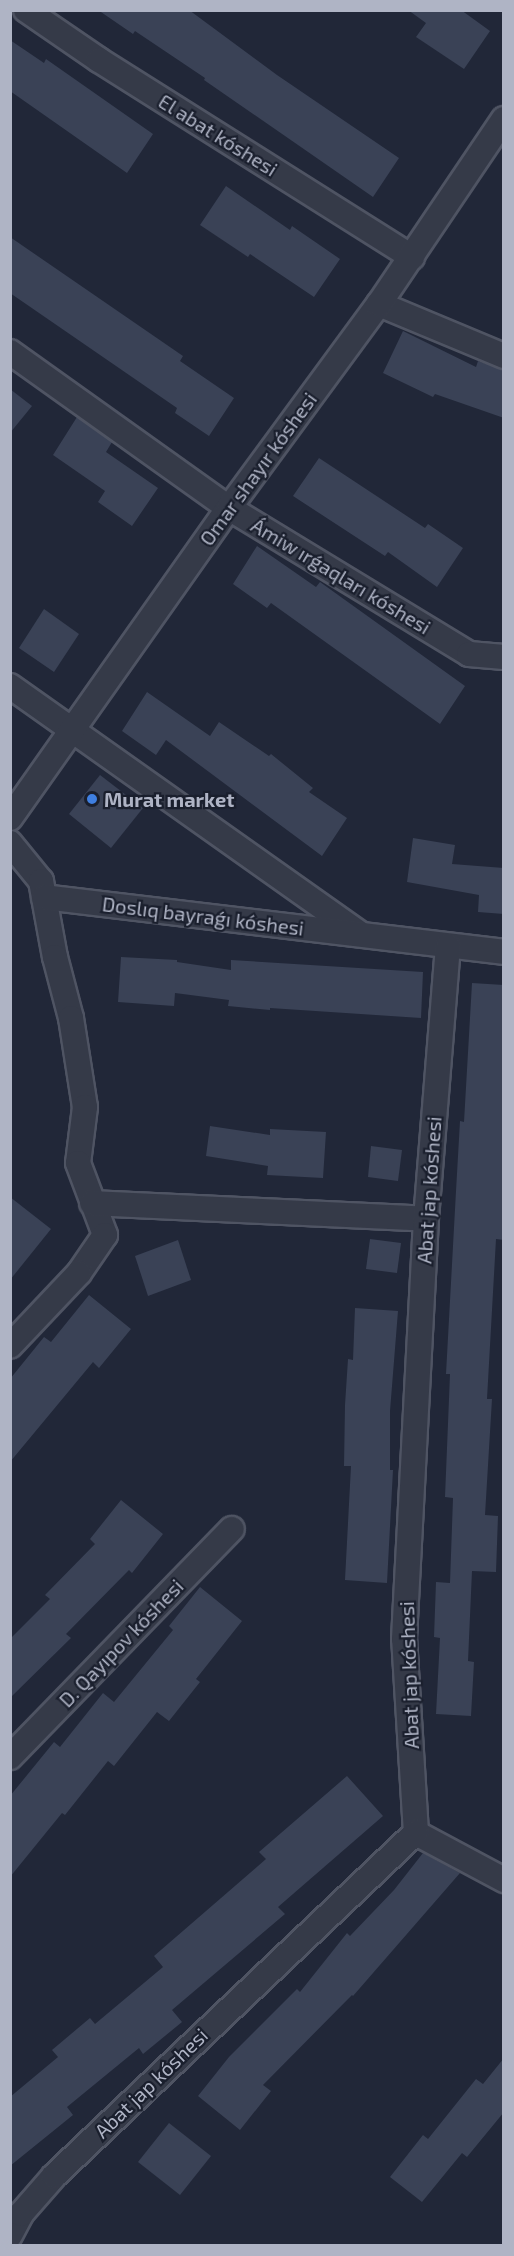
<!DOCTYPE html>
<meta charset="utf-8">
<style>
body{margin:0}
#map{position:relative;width:514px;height:2256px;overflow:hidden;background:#212738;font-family:"Exo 2",sans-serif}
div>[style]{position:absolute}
.building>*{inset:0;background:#3a4256}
.roads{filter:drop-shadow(2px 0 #4f5463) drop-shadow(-2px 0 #4f5463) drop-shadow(0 2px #4f5463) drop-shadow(0 -2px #4f5463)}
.street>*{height:24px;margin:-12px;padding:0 12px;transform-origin:12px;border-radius:12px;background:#353a48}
.dots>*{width:16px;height:16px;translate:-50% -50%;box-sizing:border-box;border:3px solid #1a1f2d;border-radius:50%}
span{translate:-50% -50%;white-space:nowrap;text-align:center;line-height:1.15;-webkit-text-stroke:4.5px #1a1f2d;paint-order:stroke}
.street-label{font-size:20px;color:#afb4c5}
.poi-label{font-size:20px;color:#afb4c5;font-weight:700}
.left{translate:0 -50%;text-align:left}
.frame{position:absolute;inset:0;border:12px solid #afb4c5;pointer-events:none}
</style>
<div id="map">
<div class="building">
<i style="clip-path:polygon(98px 10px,189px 10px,277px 75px,399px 158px,373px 197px,204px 80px,205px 78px,135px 31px,133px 34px)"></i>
<i style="clip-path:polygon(408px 10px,461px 10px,490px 31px,464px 69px,416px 37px,426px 23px)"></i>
<i style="clip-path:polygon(10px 40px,44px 63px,46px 59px,153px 134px,127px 173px,10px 91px)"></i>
<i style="clip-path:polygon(226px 186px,290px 230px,292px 226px,340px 259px,314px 297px,250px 254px,248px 257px,200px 225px)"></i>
<i style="clip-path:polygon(10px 237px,183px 356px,180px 361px,234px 398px,209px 436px,175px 413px,177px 408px,10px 293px)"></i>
<i style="clip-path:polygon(403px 331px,476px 367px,478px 361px,504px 370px,504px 418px,435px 394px,433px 397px,383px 373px)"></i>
<i style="clip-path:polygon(10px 389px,32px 406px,10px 433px)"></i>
<i style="clip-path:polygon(77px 417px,112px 442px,106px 452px,158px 488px,132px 526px,98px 502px,105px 491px,53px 455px)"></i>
<i style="clip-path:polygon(319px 458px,425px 528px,428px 524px,463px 548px,437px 587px,388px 552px,385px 556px,293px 496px)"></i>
<i style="clip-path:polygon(257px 546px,316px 587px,320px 582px,465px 686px,440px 724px,271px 603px,267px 608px,233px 584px)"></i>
<i style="clip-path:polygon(44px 609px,79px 634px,54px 672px,19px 648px)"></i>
<i style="clip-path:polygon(147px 692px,210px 736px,219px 722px,269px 756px,271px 754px,313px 788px,309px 792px,347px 818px,322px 856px,166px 740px,156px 755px,122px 731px)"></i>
<i style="clip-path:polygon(100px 775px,143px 808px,111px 848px,69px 814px)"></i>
<i style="clip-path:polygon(413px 838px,455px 845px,452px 864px,504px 868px,504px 914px,478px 912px,479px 895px,407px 882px)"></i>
<i style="clip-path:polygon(121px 957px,177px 960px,177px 962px,231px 970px,231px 960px,423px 972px,421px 1018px,270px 1008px,270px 1010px,228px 1006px,229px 1000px,175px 993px,174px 1006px,118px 1002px)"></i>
<i style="clip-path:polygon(472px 983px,504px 985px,504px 1240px,496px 1239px,487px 1399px,492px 1399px,485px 1515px,498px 1516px,496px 1572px,472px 1571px,468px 1661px,474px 1662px,471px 1716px,436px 1714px,440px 1638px,434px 1637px,436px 1582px,450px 1583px,453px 1498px,445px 1497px,450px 1374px,446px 1374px,456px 1191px,460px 1121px,464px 1122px)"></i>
<i style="clip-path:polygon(210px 1126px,270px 1135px,270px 1129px,326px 1132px,323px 1178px,267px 1175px,268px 1166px,206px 1156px)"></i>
<i style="clip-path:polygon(371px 1146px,402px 1150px,398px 1181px,368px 1177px)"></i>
<i style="clip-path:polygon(10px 1197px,51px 1229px,10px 1280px)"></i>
<i style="clip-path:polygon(370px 1239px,401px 1243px,397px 1273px,366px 1269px)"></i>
<i style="clip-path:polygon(178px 1240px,191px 1280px,148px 1296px,135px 1256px)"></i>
<i style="clip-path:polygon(89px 1295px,131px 1329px,99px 1368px,93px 1362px,10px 1462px,10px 1379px,44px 1337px,51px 1342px)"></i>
<i style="clip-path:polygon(355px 1308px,398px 1311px,390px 1411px,390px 1470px,393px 1470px,387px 1583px,345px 1580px,351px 1466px,344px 1466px,345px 1405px,348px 1359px,353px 1360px)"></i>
<i style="clip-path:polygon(121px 1500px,163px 1534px,132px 1573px,129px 1570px,66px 1634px,71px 1638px,10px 1698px,10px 1639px,50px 1599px,45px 1595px,95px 1544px,90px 1539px)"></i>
<i style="clip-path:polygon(200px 1587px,242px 1621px,196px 1679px,200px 1682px,169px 1721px,157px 1712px,114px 1766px,108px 1761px,65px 1815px,62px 1813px,10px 1877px,10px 1796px,54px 1742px,60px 1747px,103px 1693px,114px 1702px,173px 1630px,169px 1626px)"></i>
<i style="clip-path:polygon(347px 1776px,383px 1816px,278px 1907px,285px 1914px,172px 2010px,182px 2022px,143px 2054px,139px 2048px,67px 2107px,73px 2115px,10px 2166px,10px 2097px,58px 2057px,52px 2050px,90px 2018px,95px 2024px,163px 1967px,154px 1956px,266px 1859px,259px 1852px)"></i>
<i style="clip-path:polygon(423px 1853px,460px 1873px,353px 1996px,352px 1995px,263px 2085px,271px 2091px,240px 2130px,198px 2096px,229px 2057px,297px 1989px,300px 1992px,347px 1933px,350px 1936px,394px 1890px)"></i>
<i style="clip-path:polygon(504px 2058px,504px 2112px,467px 2157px,462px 2153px,422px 2202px,390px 2177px,423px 2135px,428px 2139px,476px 2079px,483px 2084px)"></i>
<i style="clip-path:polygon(169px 2123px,211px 2156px,180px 2195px,138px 2162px)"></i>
</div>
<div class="roads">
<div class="street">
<i style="left:26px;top:10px;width:88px;rotate:34.4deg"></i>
<i style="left:99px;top:60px;width:370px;rotate:32.2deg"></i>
<i style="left:379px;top:304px;width:135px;rotate:22.6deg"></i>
<i style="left:10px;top:352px;width:269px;rotate:35.5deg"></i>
<i style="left:229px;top:508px;width:281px;rotate:31.3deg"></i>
<i style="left:469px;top:654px;width:35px;rotate:5deg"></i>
<i style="left:10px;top:686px;width:429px;rotate:35.3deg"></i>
<i style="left:10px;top:818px;width:380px;rotate:-54.8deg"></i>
<i style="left:229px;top:508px;width:253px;rotate:-53.7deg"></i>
<i style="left:379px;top:304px;width:223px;rotate:-56deg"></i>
<i style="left:10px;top:843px;width:49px;rotate:50.8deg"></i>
<i style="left:41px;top:881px;width:77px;rotate:79.6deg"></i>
<i style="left:55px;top:957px;width:63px;rotate:75.3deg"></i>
<i style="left:71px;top:1018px;width:90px;rotate:81.1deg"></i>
<i style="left:85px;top:1107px;width:56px;rotate:97.1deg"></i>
<i style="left:78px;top:1163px;width:77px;rotate:69.4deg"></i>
<i style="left:105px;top:1235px;width:46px;rotate:124.4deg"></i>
<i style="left:79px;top:1273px;width:100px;rotate:133.4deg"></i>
<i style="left:44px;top:897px;width:463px;rotate:6.8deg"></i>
<i style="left:92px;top:1203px;width:334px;rotate:2.7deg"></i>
<i style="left:10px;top:1757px;width:318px;rotate:-45.8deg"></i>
<i style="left:416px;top:1833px;width:194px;rotate:-93.5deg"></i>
<i style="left:404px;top:1639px;width:421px;rotate:-87deg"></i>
<i style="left:426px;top:1219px;width:274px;rotate:-85.4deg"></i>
<i style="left:416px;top:1833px;width:100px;rotate:28.1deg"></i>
<i style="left:10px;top:2235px;width:24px;rotate:-62deg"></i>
<i style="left:21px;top:2214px;width:50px;rotate:-49deg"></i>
<i style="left:54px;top:2176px;width:499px;rotate:-43.5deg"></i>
</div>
</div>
<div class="dots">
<i style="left:92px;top:799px;background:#3f7fe0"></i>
</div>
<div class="street-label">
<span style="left:218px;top:135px;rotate:32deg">El abat kóshesi</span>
<span style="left:258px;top:469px;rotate:-54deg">Omar shayır kóshesi</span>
<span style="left:341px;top:576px;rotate:31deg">Ámiw ırǵaqları kóshesi</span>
<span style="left:203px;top:916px;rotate:7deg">Doslıq bayraǵı kóshesi</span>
<span style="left:429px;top:1190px;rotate:-86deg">Abat jap kóshesi</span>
<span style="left:121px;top:1643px;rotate:-46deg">D. Qayıpov kóshesi</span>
<span style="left:409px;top:1675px;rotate:-92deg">Abat jap kóshesi</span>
<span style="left:151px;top:2083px;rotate:-44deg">Abat jap kóshesi</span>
</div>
<div class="poi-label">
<span class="left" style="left:104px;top:799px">Murat market</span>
</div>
<div class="frame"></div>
</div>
